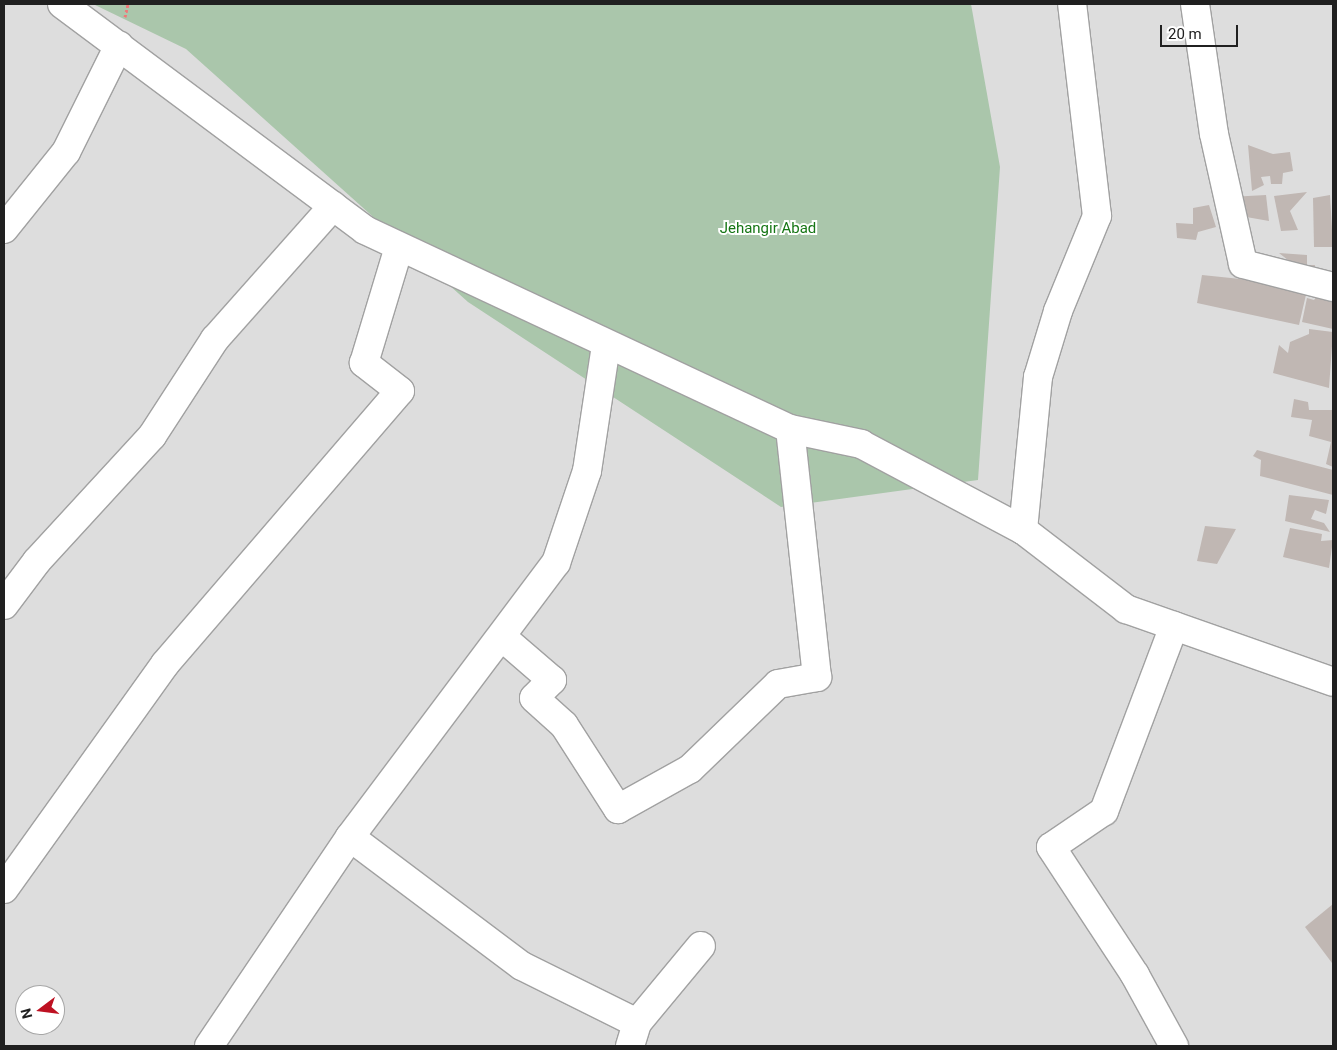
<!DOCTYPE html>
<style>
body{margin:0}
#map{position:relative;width:1337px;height:1050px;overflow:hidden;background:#efece7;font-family:Roboto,sans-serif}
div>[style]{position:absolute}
.residential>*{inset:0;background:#ddd}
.cemetery>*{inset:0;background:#aac6ab}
.building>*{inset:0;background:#c0b7b3}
.path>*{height:3px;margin-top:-1.5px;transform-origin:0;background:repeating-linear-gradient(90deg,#ee7979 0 2.5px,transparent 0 5px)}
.roads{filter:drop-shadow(1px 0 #a1a1a1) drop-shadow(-1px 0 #a1a1a1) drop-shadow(0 1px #a1a1a1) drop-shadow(0 -1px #a1a1a1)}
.minor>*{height:28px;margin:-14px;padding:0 14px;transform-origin:14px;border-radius:14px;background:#fff}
span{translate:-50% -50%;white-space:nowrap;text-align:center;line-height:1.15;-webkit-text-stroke:4px #fff;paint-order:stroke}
.park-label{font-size:15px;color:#167615}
.frame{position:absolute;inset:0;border:5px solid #202020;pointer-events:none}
.north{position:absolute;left:15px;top:985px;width:50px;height:50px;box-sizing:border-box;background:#fff;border:1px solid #a6a6a6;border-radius:50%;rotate:255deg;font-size:14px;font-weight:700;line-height:20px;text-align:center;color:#202020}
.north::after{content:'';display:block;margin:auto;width:18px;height:22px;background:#be1122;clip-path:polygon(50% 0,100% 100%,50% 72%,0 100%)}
.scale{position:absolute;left:1160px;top:25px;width:78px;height:22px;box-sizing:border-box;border:2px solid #202020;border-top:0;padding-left:6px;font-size:15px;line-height:18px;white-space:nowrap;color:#202020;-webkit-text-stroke:4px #fff;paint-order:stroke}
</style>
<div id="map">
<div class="residential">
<i style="clip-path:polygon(evenodd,4px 4px,1333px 4px,1333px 1046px,4px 1046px,4px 4px,25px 995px,55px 995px,55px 1025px,25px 1025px,25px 995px)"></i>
</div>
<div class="cemetery">
<i style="clip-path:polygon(93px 4px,971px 4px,1000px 167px,978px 480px,781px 507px,468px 302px,186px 49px)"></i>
</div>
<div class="building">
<i style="clip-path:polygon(1248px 145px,1273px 154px,1290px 152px,1293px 171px,1283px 173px,1282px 184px,1271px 184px,1270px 176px,1261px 177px,1264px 185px,1252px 191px)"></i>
<i style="clip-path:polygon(1307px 192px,1290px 211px,1298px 230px,1281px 231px,1274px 196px)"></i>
<i style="clip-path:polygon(1266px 195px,1269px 221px,1235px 215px,1230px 197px)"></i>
<i style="clip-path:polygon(1330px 195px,1333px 247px,1314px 247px,1313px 198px)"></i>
<i style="clip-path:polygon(1209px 205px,1216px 227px,1198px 232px,1196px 240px,1177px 238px,1176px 223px,1193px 224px,1193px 208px)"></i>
<i style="clip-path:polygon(1279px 253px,1307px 255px,1307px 265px,1315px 265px,1312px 279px)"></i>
<i style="clip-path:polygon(1202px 275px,1308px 286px,1299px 325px,1197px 303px)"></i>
<i style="clip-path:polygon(1319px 293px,1333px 299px,1333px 329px,1302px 322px,1307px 298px,1314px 300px)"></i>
<i style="clip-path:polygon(1309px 329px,1333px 332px,1329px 388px,1273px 373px,1279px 345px,1288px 353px,1290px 342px,1309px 334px)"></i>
<i style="clip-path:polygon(1294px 399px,1308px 402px,1309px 410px,1333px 410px,1333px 467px,1326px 464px,1331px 442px,1309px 436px,1312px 420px,1291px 417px)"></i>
<i style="clip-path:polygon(1257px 450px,1333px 470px,1333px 495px,1260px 476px,1261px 460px,1253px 456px)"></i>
<i style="clip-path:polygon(1289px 495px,1329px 500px,1326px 514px,1315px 510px,1311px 519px,1324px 523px,1330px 532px,1285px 521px)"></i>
<i style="clip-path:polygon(1205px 526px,1236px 529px,1217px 564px,1197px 561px)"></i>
<i style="clip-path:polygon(1290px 528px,1322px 534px,1321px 541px,1333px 540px,1329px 568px,1283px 557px)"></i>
<i style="clip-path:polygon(1333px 904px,1333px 962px,1332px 963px,1305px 927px)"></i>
</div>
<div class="path">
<i style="left:125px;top:17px;width:13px;rotate:-77deg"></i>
</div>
<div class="roads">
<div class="minor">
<i style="left:62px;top:4px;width:378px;rotate:36.7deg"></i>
<i style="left:365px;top:230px;width:469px;rotate:25.1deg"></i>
<i style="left:790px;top:429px;width:73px;rotate:11.9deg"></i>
<i style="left:861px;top:444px;width:183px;rotate:28deg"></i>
<i style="left:1023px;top:530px;width:130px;rotate:37.5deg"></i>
<i style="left:1126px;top:609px;width:219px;rotate:19.4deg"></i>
<i style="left:1195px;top:4px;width:131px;rotate:81.7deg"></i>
<i style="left:1214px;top:134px;width:133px;rotate:77.4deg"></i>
<i style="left:1243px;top:264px;width:93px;rotate:14.3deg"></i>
<i style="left:4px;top:229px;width:99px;rotate:-51.2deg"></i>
<i style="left:66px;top:152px;width:119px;rotate:-63.6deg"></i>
<i style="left:1023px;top:530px;width:154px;rotate:-84.4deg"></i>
<i style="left:1038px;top:377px;width:69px;rotate:-73.1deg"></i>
<i style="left:1058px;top:311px;width:103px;rotate:-67.7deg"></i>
<i style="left:1097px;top:216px;width:213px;rotate:-96.7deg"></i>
<i style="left:4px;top:605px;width:55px;rotate:-53.1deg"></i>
<i style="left:37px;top:561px;width:170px;rotate:-47.4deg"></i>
<i style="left:152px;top:436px;width:116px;rotate:-57deg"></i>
<i style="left:215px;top:339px;width:178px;rotate:-48.4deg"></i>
<i style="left:1174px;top:626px;width:198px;rotate:110.7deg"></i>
<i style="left:1104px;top:811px;width:64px;rotate:145.8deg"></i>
<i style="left:1051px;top:847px;width:153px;rotate:56.7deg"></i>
<i style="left:1135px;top:975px;width:81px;rotate:61.2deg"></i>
<i style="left:502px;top:637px;width:66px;rotate:40.7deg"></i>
<i style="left:552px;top:680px;width:25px;rotate:135deg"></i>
<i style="left:534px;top:698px;width:40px;rotate:42deg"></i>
<i style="left:564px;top:725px;width:100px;rotate:57.3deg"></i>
<i style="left:618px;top:809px;width:82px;rotate:-29.1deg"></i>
<i style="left:690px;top:769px;width:122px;rotate:-44deg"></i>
<i style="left:778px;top:684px;width:40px;rotate:-10deg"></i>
<i style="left:817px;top:677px;width:249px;rotate:-96.2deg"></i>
<i style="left:350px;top:837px;width:215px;rotate:36.9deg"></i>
<i style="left:522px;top:966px;width:128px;rotate:26.4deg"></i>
<i style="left:4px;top:889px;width:277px;rotate:-54.4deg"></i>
<i style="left:165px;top:664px;width:360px;rotate:-49.3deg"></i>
<i style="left:400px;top:391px;width:46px;rotate:-142.1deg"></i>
<i style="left:364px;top:363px;width:121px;rotate:-73.2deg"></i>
<i style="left:209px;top:1046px;width:252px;rotate:-56deg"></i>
<i style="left:350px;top:837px;width:343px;rotate:-53.1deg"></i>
<i style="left:556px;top:563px;width:97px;rotate:-71.4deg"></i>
<i style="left:587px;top:471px;width:127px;rotate:-81.4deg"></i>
<i style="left:630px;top:1046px;width:24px;rotate:-73deg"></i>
<i style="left:637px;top:1023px;width:100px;rotate:-50.3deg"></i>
</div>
</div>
<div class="park-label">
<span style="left:768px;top:229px">Jehangir Abad</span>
</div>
<div class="frame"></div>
<div class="north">N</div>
<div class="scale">20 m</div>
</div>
